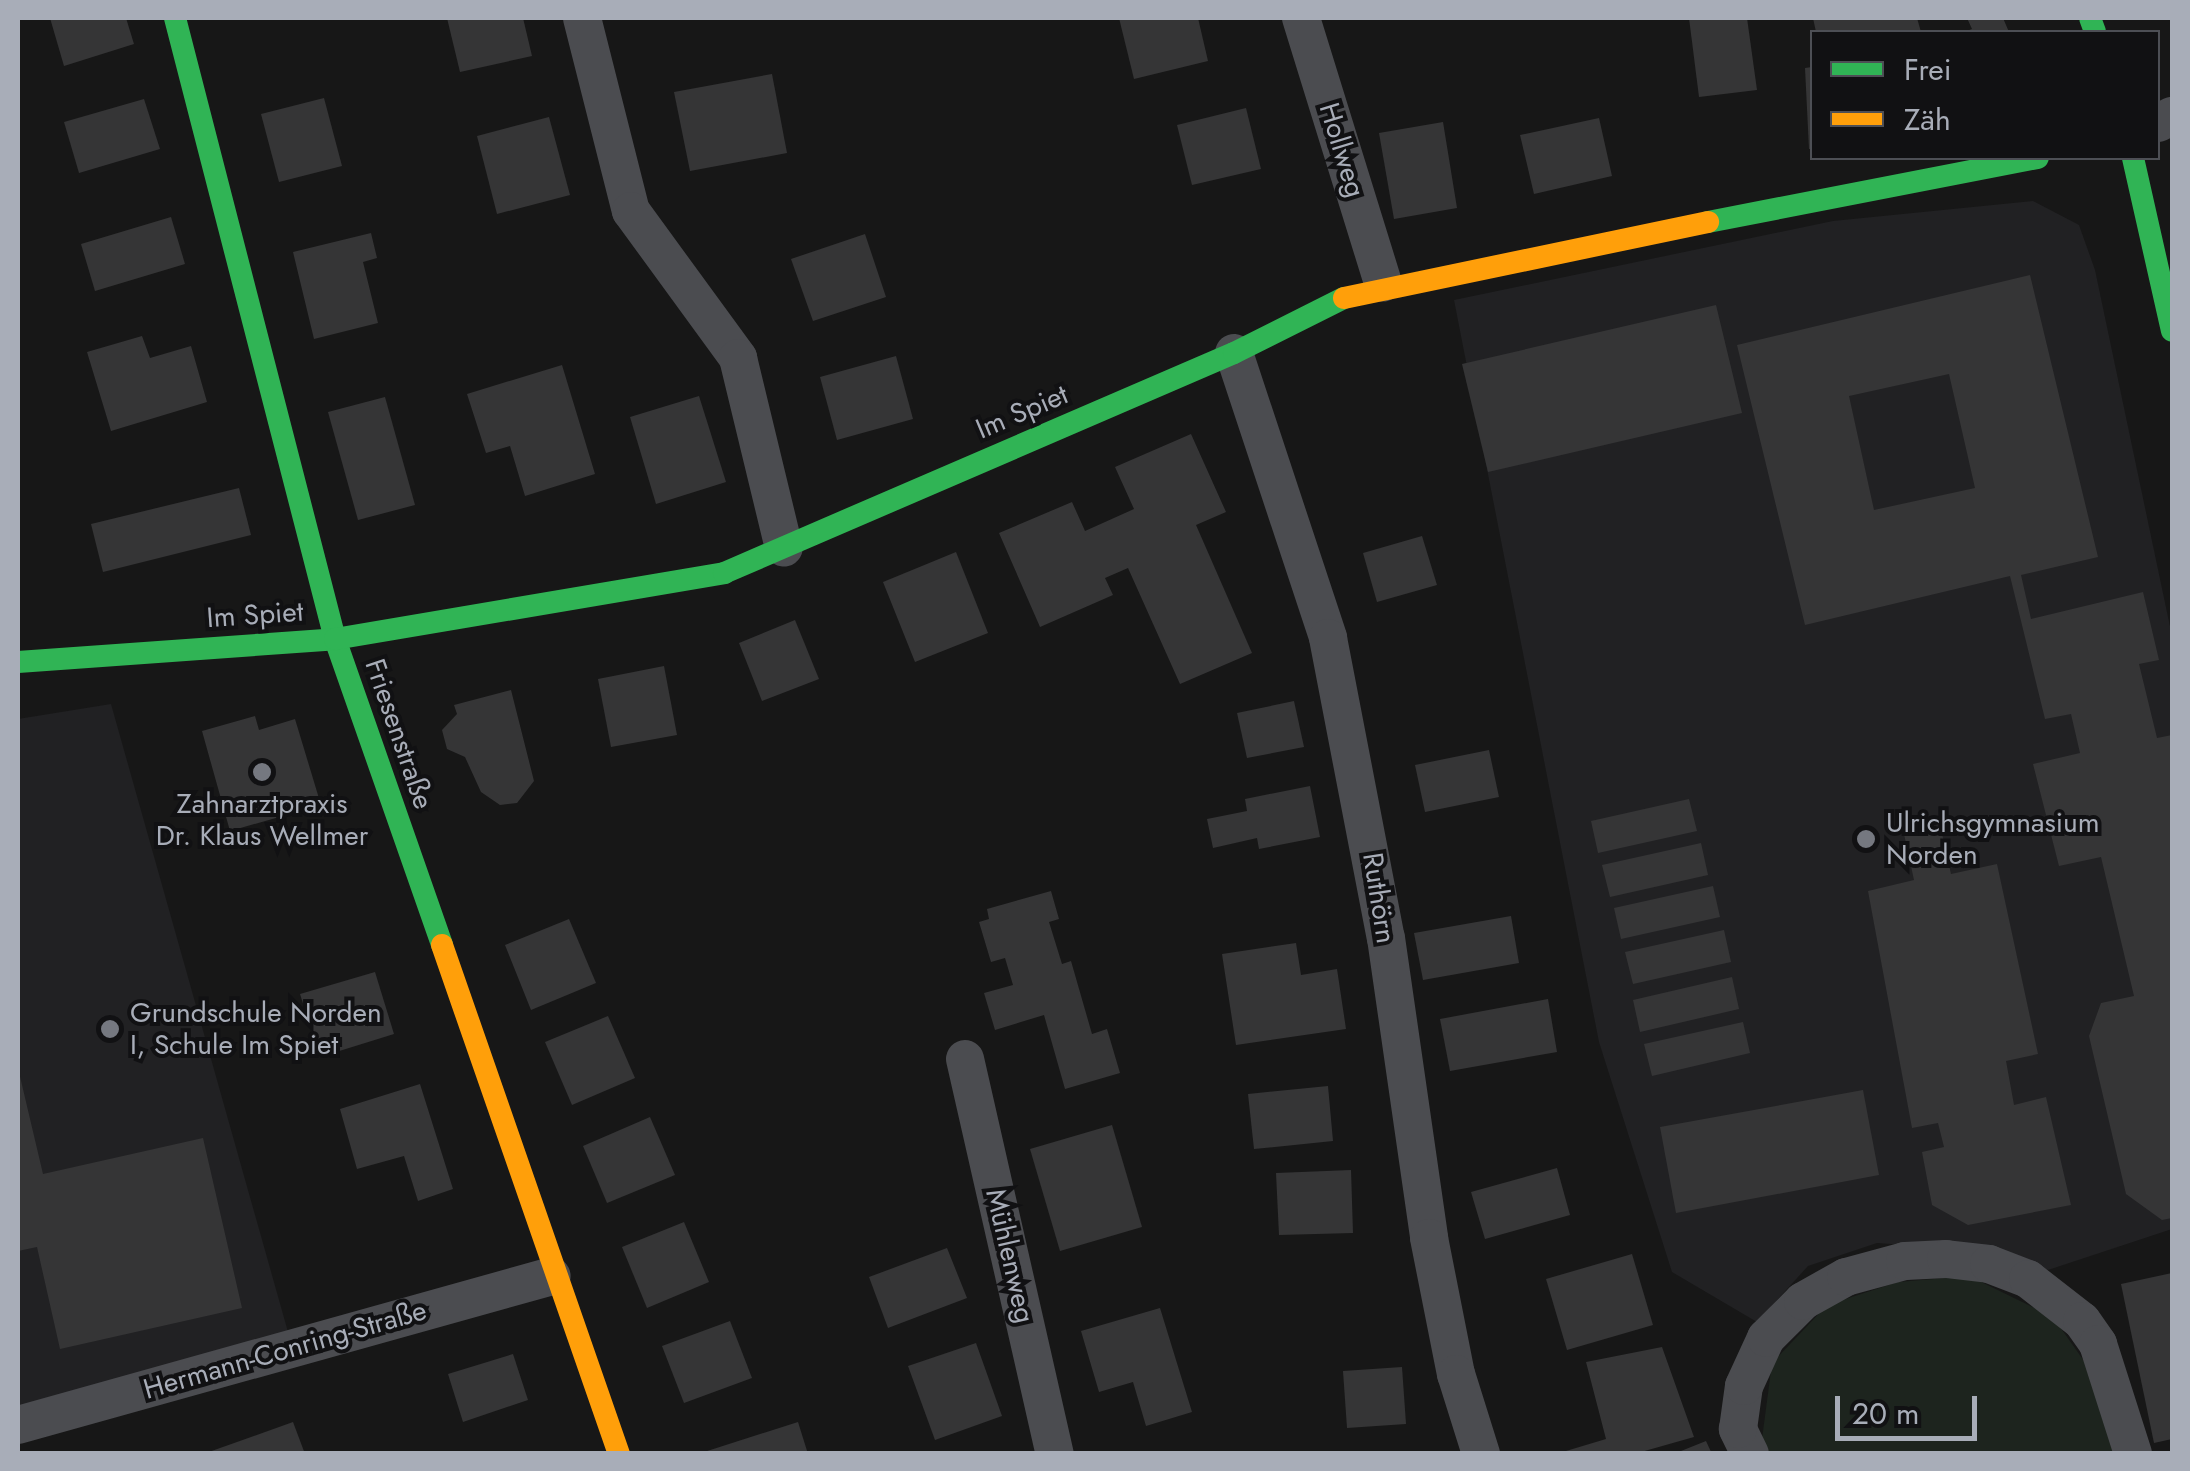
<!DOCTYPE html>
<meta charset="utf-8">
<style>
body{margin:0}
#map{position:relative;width:2190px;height:1471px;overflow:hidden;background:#171717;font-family:Jost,sans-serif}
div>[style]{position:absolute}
.built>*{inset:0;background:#212123}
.green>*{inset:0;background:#1d241e}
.building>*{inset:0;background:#353536}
.street>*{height:38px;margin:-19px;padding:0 19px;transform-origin:19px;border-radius:19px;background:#4b4c50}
.fast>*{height:22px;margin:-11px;padding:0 11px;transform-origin:11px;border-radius:11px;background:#30b455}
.slow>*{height:22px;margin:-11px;padding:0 11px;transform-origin:11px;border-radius:11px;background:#ff9f0a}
.dots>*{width:28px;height:28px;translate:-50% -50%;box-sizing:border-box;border:5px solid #111113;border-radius:50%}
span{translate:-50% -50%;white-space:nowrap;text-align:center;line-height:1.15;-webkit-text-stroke:8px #111113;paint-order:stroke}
.street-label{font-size:28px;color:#a8adb8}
.poi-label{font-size:28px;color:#a8adb8}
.left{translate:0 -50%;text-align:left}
.frame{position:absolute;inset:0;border:20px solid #a8adb8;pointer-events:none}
.legend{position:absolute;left:1810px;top:30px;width:350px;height:130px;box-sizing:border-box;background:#111113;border:2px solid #4d4f55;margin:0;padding:12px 18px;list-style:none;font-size:30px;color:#a8adb8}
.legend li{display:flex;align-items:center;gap:20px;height:50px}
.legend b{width:50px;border:2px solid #4d4f55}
.scale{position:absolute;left:1835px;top:1396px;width:142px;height:45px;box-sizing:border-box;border:5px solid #a8adb8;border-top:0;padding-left:12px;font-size:30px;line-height:35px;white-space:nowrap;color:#a8adb8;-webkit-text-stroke:8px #111113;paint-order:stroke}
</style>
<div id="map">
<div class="built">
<i style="clip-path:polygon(2033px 201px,2079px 225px,2095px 270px,2172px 636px,2172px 1229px,2048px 1270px,1962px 1249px,1877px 1243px,1808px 1266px,1757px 1322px,1672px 1272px,1599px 1042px,1454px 300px,1833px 221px)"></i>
<i style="clip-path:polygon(111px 704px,290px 1339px,18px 1409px,18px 719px)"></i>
</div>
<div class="green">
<i style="clip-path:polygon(1969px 1276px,2053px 1317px,2091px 1371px,2119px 1453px,1760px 1454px,1772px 1363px,1827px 1305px,1898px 1282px)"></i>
</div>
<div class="building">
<i style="clip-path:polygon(50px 18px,126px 18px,134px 44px,64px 66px)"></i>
<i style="clip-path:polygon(447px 18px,523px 18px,532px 56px,460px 72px)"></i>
<i style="clip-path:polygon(1119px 18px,1198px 18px,1208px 61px,1134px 79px)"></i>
<i style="clip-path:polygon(1689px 18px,1747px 18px,1757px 90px,1699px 97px)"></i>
<i style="clip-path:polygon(1813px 18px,1917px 18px,1921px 32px,1816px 32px)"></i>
<i style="clip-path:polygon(1967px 18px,2003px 18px,2009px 32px,1964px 32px,1972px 29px)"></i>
<i style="clip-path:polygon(1812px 67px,1812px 149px,1809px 149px,1805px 68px)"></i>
<i style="clip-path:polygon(772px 74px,787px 153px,690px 171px,674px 92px)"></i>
<i style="clip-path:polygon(324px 98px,342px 166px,279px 182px,261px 114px)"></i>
<i style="clip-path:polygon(144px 99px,160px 149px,79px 173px,64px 122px)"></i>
<i style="clip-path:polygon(1246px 108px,1261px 169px,1192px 185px,1177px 125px)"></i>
<i style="clip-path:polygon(549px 117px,570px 195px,497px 214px,477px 136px)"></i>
<i style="clip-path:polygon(1599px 118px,1612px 176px,1534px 194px,1520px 135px)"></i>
<i style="clip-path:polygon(1443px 122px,1457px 208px,1394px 219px,1379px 133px)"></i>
<i style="clip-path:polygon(171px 217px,185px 264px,95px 291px,81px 244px)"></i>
<i style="clip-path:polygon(371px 233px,377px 258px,363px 262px,378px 323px,314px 339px,293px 252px)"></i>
<i style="clip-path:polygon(865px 234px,886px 297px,813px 321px,791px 259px)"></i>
<i style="clip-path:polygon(evenodd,2030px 275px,2098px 557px,2021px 575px,2031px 619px,2143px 592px,2159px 660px,2139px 664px,2157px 738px,2172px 735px,2172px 1218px,2162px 1220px,2126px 1194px,2089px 1036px,2101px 1003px,2134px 996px,2101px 857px,2059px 866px,2033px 764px,2080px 753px,2071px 714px,2045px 719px,2010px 576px,1805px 625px,1737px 345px,2030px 275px,1949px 374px,1975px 488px,1874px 510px,1849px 396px,1949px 374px)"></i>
<i style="clip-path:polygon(1716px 305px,1742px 413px,1488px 472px,1462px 364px)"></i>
<i style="clip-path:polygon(142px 336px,150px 358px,191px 346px,207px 402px,111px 431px,87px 352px)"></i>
<i style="clip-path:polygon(896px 356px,913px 419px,837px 440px,820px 377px)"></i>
<i style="clip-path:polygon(562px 365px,595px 474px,525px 496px,510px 446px,486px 453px,467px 394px)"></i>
<i style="clip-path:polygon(699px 396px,726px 482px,656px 504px,630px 417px)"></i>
<i style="clip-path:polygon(385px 397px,415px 505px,358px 520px,328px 412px)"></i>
<i style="clip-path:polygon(1191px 434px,1226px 512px,1196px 525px,1252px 653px,1180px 684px,1128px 568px,1105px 578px,1113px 595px,1040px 627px,999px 533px,1072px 502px,1085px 531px,1134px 509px,1115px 467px)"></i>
<i style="clip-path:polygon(239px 488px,251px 535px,103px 572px,91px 524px)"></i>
<i style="clip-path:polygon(1422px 536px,1437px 585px,1377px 602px,1363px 553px)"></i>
<i style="clip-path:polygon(956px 552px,988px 633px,915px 662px,883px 582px)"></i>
<i style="clip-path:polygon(795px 620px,819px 679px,762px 701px,739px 643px)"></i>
<i style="clip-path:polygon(664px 666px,677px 735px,611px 747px,598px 679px)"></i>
<i style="clip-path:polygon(511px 690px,534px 781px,517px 803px,500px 805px,481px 792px,465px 757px,447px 749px,442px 730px,457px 714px,454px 705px)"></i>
<i style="clip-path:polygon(1294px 701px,1304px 747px,1247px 758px,1237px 713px)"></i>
<i style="clip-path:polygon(255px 716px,259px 730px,295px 719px,321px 805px,230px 831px,202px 731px)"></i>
<i style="clip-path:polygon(1489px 750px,1499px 797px,1425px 812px,1415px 765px)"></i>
<i style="clip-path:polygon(1310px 786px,1320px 837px,1259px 849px,1257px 838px,1213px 848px,1207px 819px,1247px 811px,1245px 799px)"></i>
<i style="clip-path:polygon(1689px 799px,1697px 831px,1598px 853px,1591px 821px)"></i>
<i style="clip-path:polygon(1941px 829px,1951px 874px,1997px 864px,2038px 1054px,2006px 1061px,2014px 1105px,2046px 1097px,2071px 1205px,1968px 1225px,1932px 1205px,1922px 1152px,1944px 1147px,1938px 1123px,1912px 1128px,1868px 891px,1914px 880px,1904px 834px)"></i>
<i style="clip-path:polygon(1701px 843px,1708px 875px,1610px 897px,1602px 865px)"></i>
<i style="clip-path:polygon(1713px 886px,1720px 917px,1621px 939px,1614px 908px)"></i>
<i style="clip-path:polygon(1051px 891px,1059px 919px,1049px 922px,1062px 964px,1071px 961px,1092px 1034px,1107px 1029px,1120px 1073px,1065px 1089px,1044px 1015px,995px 1030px,984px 993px,1013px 985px,1005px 958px,991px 962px,979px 922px,989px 919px,987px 909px)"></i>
<i style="clip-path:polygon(1511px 916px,1519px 963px,1423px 980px,1414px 933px)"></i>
<i style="clip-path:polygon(569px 919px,596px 983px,531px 1010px,505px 945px)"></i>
<i style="clip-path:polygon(1724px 930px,1731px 962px,1633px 984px,1625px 952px)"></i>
<i style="clip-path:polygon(1296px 943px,1301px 975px,1337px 969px,1346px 1029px,1236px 1045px,1222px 954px)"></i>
<i style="clip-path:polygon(375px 972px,394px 1034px,320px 1057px,300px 994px)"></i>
<i style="clip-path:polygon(1732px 977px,1739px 1009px,1640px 1032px,1633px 1000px)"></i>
<i style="clip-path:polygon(1548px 999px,1557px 1052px,1450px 1071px,1440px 1019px)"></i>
<i style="clip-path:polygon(608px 1016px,635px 1078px,572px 1105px,545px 1042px)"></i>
<i style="clip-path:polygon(1743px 1022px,1750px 1053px,1652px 1076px,1644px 1044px)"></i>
<i style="clip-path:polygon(18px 1068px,43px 1174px,203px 1138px,242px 1308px,60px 1349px,37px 1247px,18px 1251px)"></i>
<i style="clip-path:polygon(420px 1084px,453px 1189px,418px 1201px,404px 1156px,357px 1169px,340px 1109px)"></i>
<i style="clip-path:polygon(1328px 1086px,1333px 1141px,1254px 1149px,1248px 1094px)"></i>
<i style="clip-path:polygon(1863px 1090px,1879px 1175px,1676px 1213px,1660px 1127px)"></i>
<i style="clip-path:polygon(650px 1117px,675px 1175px,607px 1203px,583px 1146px)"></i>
<i style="clip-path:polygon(1112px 1125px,1142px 1227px,1060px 1251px,1030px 1149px)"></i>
<i style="clip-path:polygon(1557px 1168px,1570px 1215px,1485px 1239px,1471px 1192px)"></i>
<i style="clip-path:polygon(1351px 1170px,1353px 1233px,1279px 1235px,1276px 1173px)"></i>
<i style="clip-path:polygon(684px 1222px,709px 1282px,647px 1308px,622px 1247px)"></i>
<i style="clip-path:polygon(947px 1248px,967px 1298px,888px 1328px,869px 1277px)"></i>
<i style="clip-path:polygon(1632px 1254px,1653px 1325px,1567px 1350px,1546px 1279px)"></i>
<i style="clip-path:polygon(2172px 1273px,2172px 1439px,2154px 1443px,2121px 1284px)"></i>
<i style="clip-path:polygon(1160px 1308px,1192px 1412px,1146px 1426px,1133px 1382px,1099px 1392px,1081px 1331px)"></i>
<i style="clip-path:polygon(730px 1321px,752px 1378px,684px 1403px,662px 1346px)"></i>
<i style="clip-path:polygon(976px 1343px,1002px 1416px,935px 1440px,908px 1366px)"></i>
<i style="clip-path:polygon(1662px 1347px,1694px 1437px,1634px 1454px,1556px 1454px,1606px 1439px,1586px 1362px)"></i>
<i style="clip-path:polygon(513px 1354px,528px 1400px,463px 1422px,448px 1374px)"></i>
<i style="clip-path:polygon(1402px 1367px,1406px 1424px,1347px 1428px,1343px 1371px)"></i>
<i style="clip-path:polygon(293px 1422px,305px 1454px,206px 1454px,206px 1453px)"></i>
<i style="clip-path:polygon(798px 1422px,808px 1454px,701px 1454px,701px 1453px)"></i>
<i style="clip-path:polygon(1706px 1441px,1712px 1454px,1676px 1454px,1676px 1453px)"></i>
</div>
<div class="street">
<i style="left:582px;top:18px;width:199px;rotate:75.8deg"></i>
<i style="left:631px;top:211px;width:182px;rotate:53.9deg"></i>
<i style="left:738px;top:358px;width:195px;rotate:76.4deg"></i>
<i style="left:1301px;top:18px;width:277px;rotate:72.8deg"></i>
<i style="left:2158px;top:123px;width:16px;rotate:-27deg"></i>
<i style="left:1234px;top:353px;width:300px;rotate:71.7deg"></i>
<i style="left:1328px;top:638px;width:306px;rotate:79.1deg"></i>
<i style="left:1386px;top:938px;width:303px;rotate:81.8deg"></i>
<i style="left:1429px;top:1238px;width:139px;rotate:78.8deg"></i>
<i style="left:1456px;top:1374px;width:84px;rotate:72.6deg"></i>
<i style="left:965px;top:1059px;width:405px;rotate:77.2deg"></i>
<i style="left:18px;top:1425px;width:554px;rotate:-15.59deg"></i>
<i style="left:1750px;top:1454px;width:28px;rotate:-116deg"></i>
<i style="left:1738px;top:1429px;width:43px;rotate:-82.1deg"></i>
<i style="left:1744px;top:1386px;width:53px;rotate:-65.4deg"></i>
<i style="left:1766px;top:1338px;width:52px;rotate:-45deg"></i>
<i style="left:1803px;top:1301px;width:49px;rotate:-29.2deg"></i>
<i style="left:1846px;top:1277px;width:61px;rotate:-15.2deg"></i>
<i style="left:1905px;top:1261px;width:41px;rotate:-2.8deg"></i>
<i style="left:1946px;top:1259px;width:43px;rotate:6.6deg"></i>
<i style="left:1989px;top:1264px;width:42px;rotate:21deg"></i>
<i style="left:2028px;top:1279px;width:68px;rotate:37.9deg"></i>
<i style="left:2082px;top:1321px;width:28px;rotate:55deg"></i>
<i style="left:2098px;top:1344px;width:115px;rotate:72.3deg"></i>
</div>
<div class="fast">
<i style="left:175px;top:18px;width:641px;rotate:75.55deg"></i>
<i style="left:335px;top:639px;width:324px;rotate:70.7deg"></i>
<i style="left:2090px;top:18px;width:15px;rotate:70deg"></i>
<i style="left:2133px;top:158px;width:177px;rotate:77.3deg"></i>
<i style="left:1708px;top:222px;width:336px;rotate:-11deg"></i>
<i style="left:18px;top:662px;width:318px;rotate:-4.1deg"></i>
<i style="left:335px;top:639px;width:395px;rotate:-9.6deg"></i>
<i style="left:724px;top:573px;width:555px;rotate:-23.33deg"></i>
<i style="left:1234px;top:353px;width:123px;rotate:-26.6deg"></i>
</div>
<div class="slow">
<i style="left:1344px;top:298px;width:372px;rotate:-11.8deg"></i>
<i style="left:442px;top:945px;width:539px;rotate:70.83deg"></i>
</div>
<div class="dots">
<i style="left:262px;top:772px;background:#757880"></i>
<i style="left:1866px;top:839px;background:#757880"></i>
<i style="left:110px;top:1029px;background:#757880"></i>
</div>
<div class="street-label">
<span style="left:1342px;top:150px;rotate:73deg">Hollweg</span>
<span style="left:1022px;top:412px;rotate:-23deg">Im Spiet</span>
<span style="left:255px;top:615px;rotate:-4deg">Im Spiet</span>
<span style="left:399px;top:734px;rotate:71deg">Friesenstraße</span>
<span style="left:1379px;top:898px;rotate:81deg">Ruthörn</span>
<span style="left:1010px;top:1256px;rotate:77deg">Mühlenweg</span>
<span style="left:285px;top:1350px;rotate:-16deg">Hermann-Conring-Straße</span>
</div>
<div class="poi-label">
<span style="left:262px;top:820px">Zahnarztpraxis<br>Dr. Klaus Wellmer</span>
<span class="left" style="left:1886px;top:839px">Ulrichsgymnasium<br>Norden</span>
<span class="left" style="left:130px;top:1029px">Grundschule Norden<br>I, Schule Im Spiet</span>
</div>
<div class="frame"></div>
<ul class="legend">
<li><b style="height:12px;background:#30b455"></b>Frei</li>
<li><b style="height:12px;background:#ff9f0a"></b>Zäh</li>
</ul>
<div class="scale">20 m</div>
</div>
